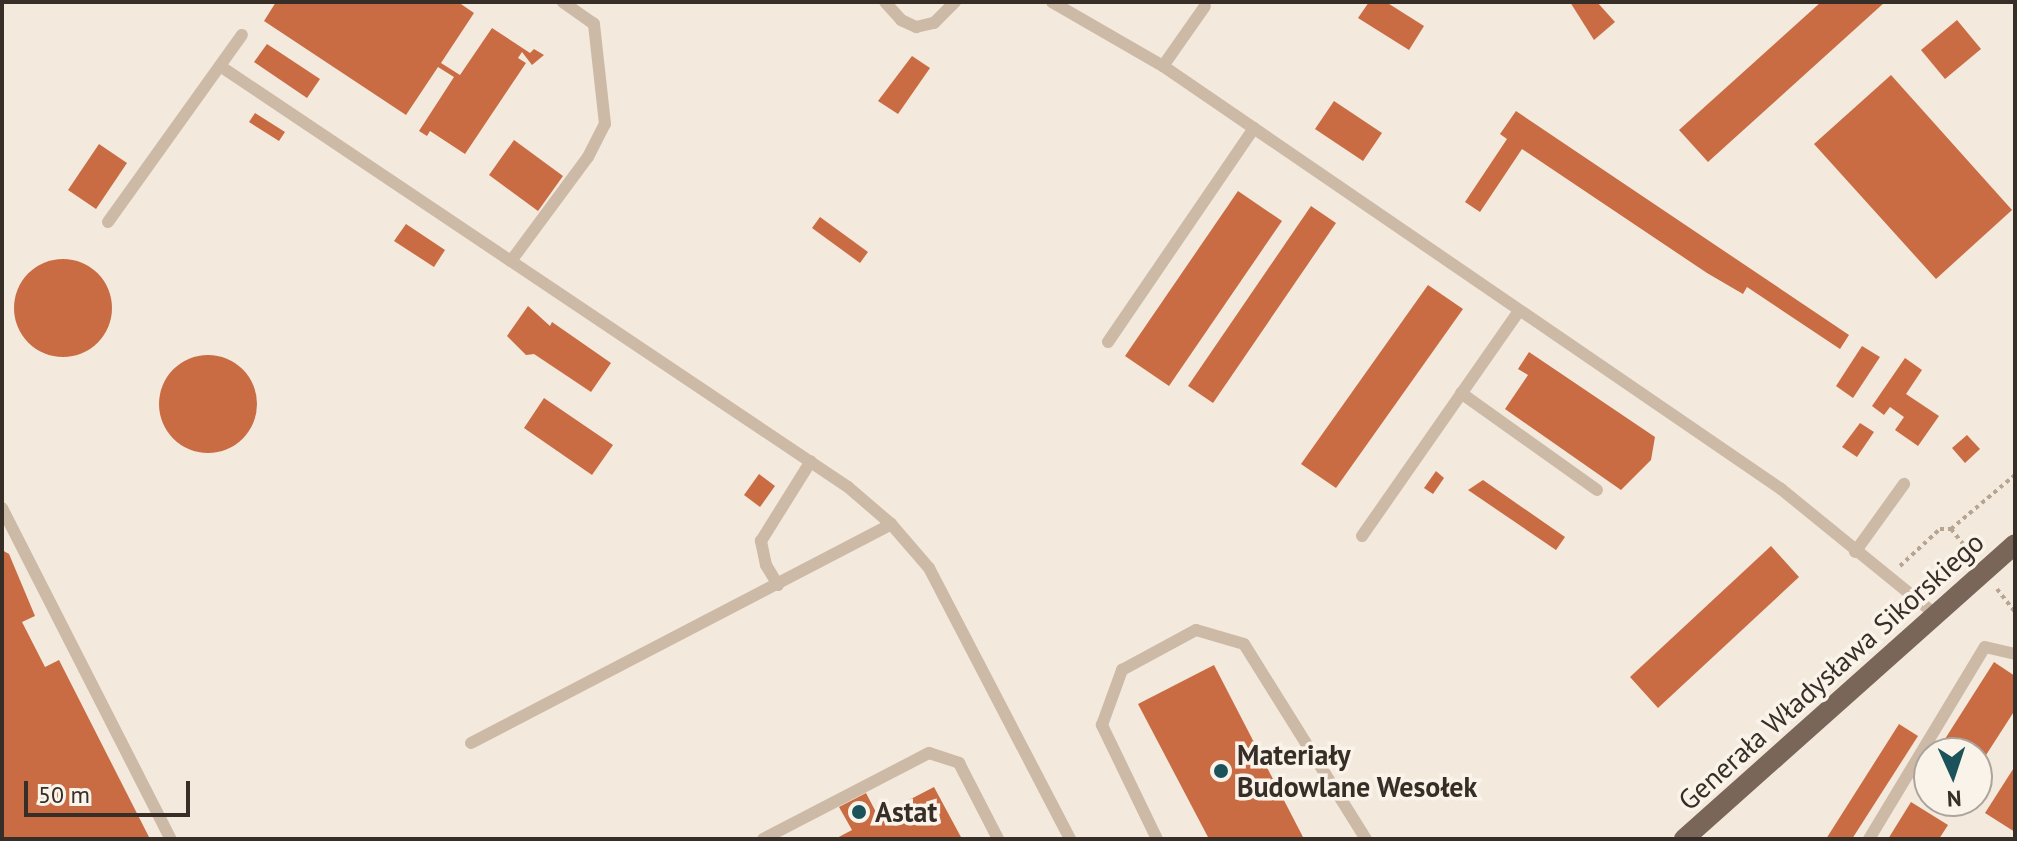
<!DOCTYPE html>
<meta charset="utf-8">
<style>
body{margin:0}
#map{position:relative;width:2017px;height:841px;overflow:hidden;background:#f3e9dc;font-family:"PT Sans",sans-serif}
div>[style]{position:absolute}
.building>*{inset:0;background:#ca6c43}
.round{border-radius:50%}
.path>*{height:4px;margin-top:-2px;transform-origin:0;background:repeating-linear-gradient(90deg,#b7a491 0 4px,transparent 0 8px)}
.lane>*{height:12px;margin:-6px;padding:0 6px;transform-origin:6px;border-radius:6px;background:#ccbaa7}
.primary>*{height:20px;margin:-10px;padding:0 10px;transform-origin:10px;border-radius:10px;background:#7a6659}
.dots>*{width:22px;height:22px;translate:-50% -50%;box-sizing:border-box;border:4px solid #faf3e9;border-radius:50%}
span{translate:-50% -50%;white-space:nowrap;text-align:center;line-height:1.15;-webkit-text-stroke:7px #faf3e9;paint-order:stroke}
.street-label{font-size:28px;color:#382e28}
.poi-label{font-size:28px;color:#382e28;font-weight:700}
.left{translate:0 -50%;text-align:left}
.frame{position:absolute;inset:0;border:4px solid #382e28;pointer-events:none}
.north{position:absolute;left:1913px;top:737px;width:80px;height:80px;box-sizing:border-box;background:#faf3e9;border:2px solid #aca49c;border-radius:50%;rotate:177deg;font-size:22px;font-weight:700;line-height:32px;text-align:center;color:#382e28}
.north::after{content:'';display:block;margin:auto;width:28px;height:36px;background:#1c535b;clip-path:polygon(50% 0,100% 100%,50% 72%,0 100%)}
.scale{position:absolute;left:24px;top:781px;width:166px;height:36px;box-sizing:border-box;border:4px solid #382e28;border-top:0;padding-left:10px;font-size:24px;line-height:28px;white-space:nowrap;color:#382e28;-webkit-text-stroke:6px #faf3e9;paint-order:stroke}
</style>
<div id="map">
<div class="building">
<i style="clip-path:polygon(276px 2px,458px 2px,474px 13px,441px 63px,460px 75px,492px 28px,530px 53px,534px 49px,544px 55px,532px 65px,522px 52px,518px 58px,526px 63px,465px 154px,430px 131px,427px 136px,419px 131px,454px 77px,438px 67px,406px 115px,264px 21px)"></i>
<i style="clip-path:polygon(1369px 2px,1386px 2px,1424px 26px,1409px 50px,1358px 18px)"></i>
<i style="clip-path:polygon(1570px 2px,1597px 2px,1615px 22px,1594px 40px)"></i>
<i style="clip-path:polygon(1821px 2px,1885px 2px,1708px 162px,1679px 130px)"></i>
<i style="clip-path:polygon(1957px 20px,1981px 49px,1945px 79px,1921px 50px)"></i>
<i style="clip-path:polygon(267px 44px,320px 79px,307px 98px,254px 62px)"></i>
<i style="clip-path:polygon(912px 56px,930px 68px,898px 114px,878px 101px)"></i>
<i style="clip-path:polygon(1891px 75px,2012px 210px,1936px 279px,1814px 144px)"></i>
<i style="clip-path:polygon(1334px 101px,1382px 133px,1363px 161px,1315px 129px)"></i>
<i style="clip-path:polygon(1516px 111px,1849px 335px,1840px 349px,1747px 287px,1743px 294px,1707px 273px,1522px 149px,1480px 212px,1465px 202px,1507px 139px,1500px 134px)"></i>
<i style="clip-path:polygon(255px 113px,285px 132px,279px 141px,249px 122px)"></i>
<i style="clip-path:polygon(514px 140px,563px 176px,538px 211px,489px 175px)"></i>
<i style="clip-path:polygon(99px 144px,127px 163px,96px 209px,68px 190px)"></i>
<i style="clip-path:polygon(1238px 191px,1282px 221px,1169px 386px,1125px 356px)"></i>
<i style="clip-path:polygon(1311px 206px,1336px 223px,1213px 403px,1188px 386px)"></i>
<i style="clip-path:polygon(820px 217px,868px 252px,860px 263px,812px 228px)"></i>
<i style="clip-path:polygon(406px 224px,445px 250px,434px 267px,394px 241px)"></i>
<i class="round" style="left:14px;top:259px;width:98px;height:98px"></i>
<i style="clip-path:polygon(1428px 285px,1463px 309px,1336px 488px,1301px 464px)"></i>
<i style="clip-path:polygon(528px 306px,550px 326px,552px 322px,611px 363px,591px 392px,534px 354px,526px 355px,507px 336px)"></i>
<i style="clip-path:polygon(1862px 346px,1880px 357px,1853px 398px,1836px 386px)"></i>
<i style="clip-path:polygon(1529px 352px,1655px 437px,1651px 460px,1621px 490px,1505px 409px,1528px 375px,1518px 369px)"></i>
<i class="round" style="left:159px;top:355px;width:98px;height:98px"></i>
<i style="clip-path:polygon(1905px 358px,1922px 370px,1906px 394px,1939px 416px,1918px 446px,1895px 430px,1904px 417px,1890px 407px,1884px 415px,1872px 406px)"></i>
<i style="clip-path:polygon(544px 398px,613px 445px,592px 475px,524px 428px)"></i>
<i style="clip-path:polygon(1860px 423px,1874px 432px,1857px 457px,1842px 447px)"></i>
<i style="clip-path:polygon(1967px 435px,1980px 449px,1965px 463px,1952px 448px)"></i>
<i style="clip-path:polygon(1436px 471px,1444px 478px,1433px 494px,1424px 488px)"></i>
<i style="clip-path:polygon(759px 474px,775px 486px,760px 507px,744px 495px)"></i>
<i style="clip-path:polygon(1483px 480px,1565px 537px,1556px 550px,1468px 490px)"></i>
<i style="clip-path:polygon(1771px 546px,1799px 577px,1658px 708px,1630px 677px)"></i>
<i style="clip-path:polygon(2px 550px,9px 554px,35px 616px,22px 622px,45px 667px,59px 660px,150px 839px,2px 839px)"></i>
<i style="clip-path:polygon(1994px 662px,2015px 676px,2015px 710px,1977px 769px,1977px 753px,1936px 753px)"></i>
<i style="clip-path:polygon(1214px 665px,1304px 839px,1209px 839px,1138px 704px)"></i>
<i style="clip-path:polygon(1899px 724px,1918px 736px,1852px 839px,1826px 839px)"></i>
<i style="clip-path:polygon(2015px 766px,2015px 832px,1985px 813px)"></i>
<i style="clip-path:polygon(934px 787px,962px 839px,835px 839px,852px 830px,839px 807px,866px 793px,878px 816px)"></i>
<i style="clip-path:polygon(1911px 802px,1948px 825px,1939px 839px,1888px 839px)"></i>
</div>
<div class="path">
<i style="left:1951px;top:529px;width:35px;rotate:51deg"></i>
<i style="left:1900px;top:566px;width:54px;rotate:-42.8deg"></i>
<i style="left:1940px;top:529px;width:11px"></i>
<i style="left:1951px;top:529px;width:84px;rotate:-40.2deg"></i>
<i style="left:1997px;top:589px;width:29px;rotate:52deg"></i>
</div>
<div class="lane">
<i style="left:885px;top:2px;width:24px;rotate:48deg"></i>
<i style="left:901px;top:20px;width:17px;rotate:25deg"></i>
<i style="left:916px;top:27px;width:18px;rotate:-13deg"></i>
<i style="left:934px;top:23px;width:30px;rotate:-45deg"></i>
<i style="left:1052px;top:2px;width:128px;rotate:30deg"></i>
<i style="left:1163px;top:66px;width:749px;rotate:34.39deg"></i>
<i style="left:1781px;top:489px;width:200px;rotate:39.1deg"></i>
<i style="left:220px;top:66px;width:756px;rotate:33.84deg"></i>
<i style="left:848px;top:487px;width:57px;rotate:40.7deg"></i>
<i style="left:891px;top:524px;width:58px;rotate:49.2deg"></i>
<i style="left:929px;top:568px;width:305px;rotate:62.5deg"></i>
<i style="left:1163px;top:66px;width:73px;rotate:-55deg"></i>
<i style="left:108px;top:222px;width:230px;rotate:-54.4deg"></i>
<i style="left:511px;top:261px;width:129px;rotate:-53.5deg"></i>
<i style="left:588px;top:157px;width:37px;rotate:-63deg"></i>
<i style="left:605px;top:124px;width:101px;rotate:-96.3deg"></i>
<i style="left:594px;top:24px;width:38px;rotate:-145deg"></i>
<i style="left:1108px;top:342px;width:259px;rotate:-55.7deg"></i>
<i style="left:1461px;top:393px;width:167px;rotate:35.5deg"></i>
<i style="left:2px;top:508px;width:372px;rotate:63deg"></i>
<i style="left:1362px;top:536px;width:274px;rotate:-55.1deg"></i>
<i style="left:1855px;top:552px;width:84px;rotate:-54.2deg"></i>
<i style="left:778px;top:585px;width:23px;rotate:-121deg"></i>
<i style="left:766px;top:565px;width:25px;rotate:-102deg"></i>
<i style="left:761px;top:541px;width:94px;rotate:-58deg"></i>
<i style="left:471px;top:743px;width:474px;rotate:-27.5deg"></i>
<i style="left:763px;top:839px;width:187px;rotate:-27.4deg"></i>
<i style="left:929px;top:753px;width:32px;rotate:18deg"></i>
<i style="left:959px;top:763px;width:85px;rotate:62.8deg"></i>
<i style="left:1157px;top:839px;width:127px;rotate:-115.8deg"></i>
<i style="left:1102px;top:725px;width:59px;rotate:-70deg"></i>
<i style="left:1122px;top:670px;width:84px;rotate:-28.4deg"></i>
<i style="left:1196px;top:630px;width:50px;rotate:16.3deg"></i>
<i style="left:1244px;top:644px;width:230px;rotate:58deg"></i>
<i style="left:1869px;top:839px;width:224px;rotate:-58.9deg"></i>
<i style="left:1985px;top:647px;width:31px;rotate:13deg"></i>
</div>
<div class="primary">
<i style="left:1684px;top:839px;width:443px;rotate:-41.7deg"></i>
</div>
<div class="dots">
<i style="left:1221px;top:771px;background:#1c535b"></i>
<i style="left:859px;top:812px;background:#1c535b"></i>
</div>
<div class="street-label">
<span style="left:1831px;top:671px;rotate:-42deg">Generała Władysława Sikorskiego</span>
</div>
<div class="poi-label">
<span class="left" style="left:1237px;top:771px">Materiały<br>Budowlane Wesołek</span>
<span class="left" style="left:875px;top:812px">Astat</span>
</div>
<div class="frame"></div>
<div class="north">N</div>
<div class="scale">50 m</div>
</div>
